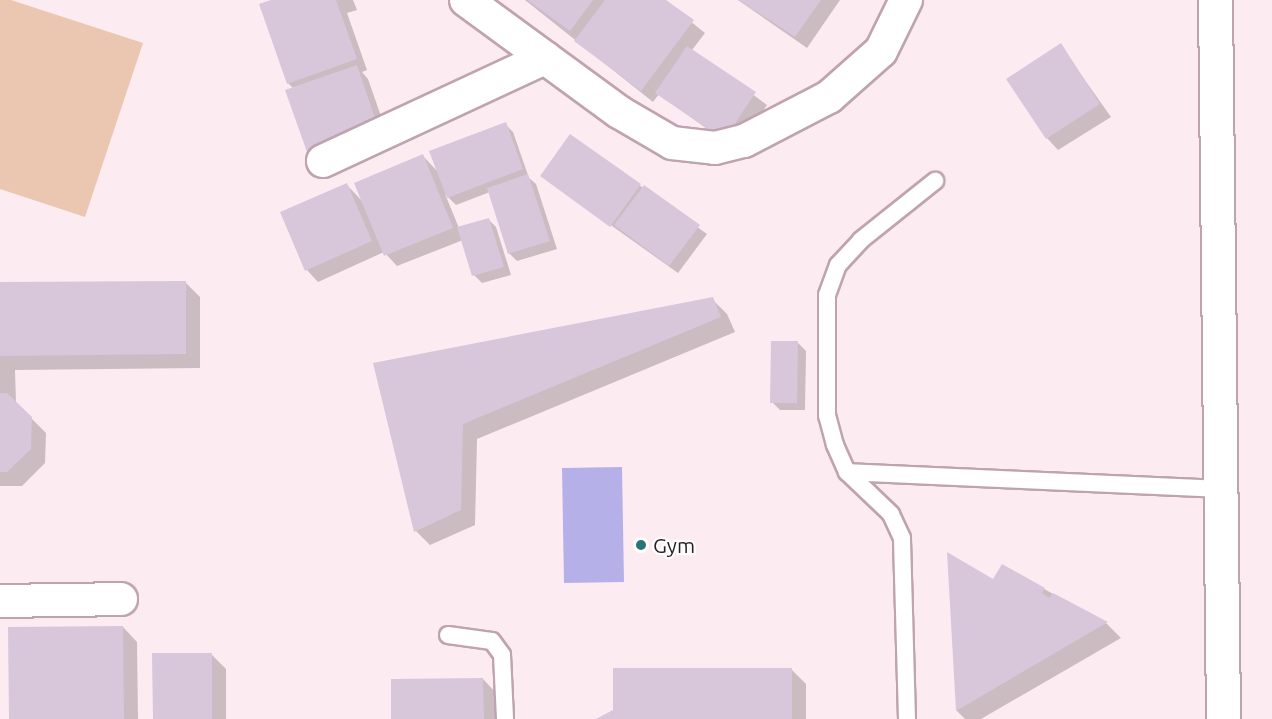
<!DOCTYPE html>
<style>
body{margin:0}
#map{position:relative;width:1272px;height:719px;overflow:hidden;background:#fdebf2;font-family:Ubuntu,sans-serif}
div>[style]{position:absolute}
.green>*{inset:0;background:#ebc7b1}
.water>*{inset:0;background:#b6b0e8}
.shadow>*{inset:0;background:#0003}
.building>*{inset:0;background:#d8c6db}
.roads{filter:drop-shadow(2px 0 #bfa4af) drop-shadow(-2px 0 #bfa4af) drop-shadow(0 2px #bfa4af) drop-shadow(0 -2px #bfa4af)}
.lane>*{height:16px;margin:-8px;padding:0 8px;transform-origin:8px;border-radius:8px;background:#fff}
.street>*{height:32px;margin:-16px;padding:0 16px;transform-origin:16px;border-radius:16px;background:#fff}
.secondary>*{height:33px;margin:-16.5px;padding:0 16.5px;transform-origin:16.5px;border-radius:16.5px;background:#fff}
.dots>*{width:16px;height:16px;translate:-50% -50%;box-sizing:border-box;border:3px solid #fefefe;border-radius:50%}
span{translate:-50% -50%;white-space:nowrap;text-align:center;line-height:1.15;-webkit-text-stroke:4.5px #fefefe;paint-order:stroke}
.poi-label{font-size:21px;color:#281e22}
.left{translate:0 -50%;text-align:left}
</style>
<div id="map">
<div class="green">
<i style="clip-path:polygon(0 0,11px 0,143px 43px,85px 217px,0 189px)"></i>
</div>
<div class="water">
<i style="clip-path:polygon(622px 467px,624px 582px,564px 583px,562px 468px)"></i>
</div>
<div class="shadow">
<i style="clip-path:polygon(276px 0,353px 0,357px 10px,347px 13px,367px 70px,362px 72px,368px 79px,389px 139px,320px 163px,309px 152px,287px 91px,294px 89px,288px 83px)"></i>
<i style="clip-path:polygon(525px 0,664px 0,705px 33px,692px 50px,767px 105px,736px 150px,659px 94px,653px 102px)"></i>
<i style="clip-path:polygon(738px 0,840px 0,807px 48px)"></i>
<i style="clip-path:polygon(1060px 45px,1111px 117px,1058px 150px,1047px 138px)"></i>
<i style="clip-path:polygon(505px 124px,513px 132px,529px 178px,536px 184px,557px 249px,517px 261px,509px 253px,490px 192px,456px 205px,445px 194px,459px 228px,488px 219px,496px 227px,511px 275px,482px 283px,474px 275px,463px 240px,397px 266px,384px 252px,318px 282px,307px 270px,347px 185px,363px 202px,423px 156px,439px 173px)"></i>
<i style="clip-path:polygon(571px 136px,707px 234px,678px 273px,542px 176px)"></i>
<i style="clip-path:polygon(185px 282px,200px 297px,200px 368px,15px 370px,16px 403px,46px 433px,45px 463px,22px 486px,0 486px,0 284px)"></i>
<i style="clip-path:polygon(712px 299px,727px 314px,735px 332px,477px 439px,475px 525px,430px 545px,416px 531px,374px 364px)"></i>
<i style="clip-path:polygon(798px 343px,806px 351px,805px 410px,780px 410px,772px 402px)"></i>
<i style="clip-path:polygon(949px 555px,994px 581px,1003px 566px,1107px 624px,1121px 638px,981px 719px,965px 719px,957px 711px)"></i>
<i style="clip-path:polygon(123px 627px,137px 642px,138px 719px,10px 719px)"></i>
<i style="clip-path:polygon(211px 654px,226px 669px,226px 719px,155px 719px)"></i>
<i style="clip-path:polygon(792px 670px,806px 684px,806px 719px,599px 719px)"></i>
<i style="clip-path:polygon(483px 679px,497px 694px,498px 719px,393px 719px)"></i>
</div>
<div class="building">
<i style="clip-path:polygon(271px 0,336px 0,357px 59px,287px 84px,259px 4px)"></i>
<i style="clip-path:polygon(527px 0,593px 0,570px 31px)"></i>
<i style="clip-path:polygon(605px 0,666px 0,694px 20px,641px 91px,574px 41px)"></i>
<i style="clip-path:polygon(739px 0,821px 0,795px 37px)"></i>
<i style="clip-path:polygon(1061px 43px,1100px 104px,1046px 139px,1006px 79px)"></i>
<i style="clip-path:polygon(687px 46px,756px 92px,724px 140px,655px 93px)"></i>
<i style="clip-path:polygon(357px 65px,378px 127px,307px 152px,285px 90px)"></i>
<i style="clip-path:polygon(506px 122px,523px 169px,447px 198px,429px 151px)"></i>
<i style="clip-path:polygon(570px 134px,641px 184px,610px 227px,540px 176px)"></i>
<i style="clip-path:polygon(423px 154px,453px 228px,384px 256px,354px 183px)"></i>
<i style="clip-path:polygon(528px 174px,550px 241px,508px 254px,487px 188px)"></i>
<i style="clip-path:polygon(347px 183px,372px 241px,305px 271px,280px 212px)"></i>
<i style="clip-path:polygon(644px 185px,700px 225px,669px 266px,614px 225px)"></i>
<i style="clip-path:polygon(489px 218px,504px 267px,472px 276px,457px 227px)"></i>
<i style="clip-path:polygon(186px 281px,186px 354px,0 356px,0 282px)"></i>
<i style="clip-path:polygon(713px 297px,721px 317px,463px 424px,461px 510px,414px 532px,373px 363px)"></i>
<i style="clip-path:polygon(771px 341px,798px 341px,797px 403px,770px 403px)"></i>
<i style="clip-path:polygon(0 393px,7px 393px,32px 417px,31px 449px,7px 472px,0 472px)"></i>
<i style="clip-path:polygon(947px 552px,993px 579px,1002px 564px,1045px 588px,1042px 593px,1049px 598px,1053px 593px,1108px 622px,956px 711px)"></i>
<i style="clip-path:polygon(123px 626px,124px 719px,9px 719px,8px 627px)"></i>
<i style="clip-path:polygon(152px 653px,212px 653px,212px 719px,153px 719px)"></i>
<i style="clip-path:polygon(613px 668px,792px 668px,792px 719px,596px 719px,613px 710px)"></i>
<i style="clip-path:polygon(483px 678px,484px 719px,391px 719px,391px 679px)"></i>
</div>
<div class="roads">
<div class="lane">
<i style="left:847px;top:472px;width:373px;rotate:2.6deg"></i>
<i style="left:448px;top:635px;width:44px;rotate:7.8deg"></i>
<i style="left:492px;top:641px;width:17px;rotate:54deg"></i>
<i style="left:502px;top:655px;width:64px;rotate:87.3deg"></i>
<i style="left:907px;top:719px;width:181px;rotate:-91.6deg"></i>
<i style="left:902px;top:538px;width:26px;rotate:-115deg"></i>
<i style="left:891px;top:514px;width:61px;rotate:-136.3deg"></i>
<i style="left:847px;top:472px;width:30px;rotate:-114deg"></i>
<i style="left:835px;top:445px;width:30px;rotate:-105deg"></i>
<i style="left:827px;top:416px;width:121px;rotate:-90deg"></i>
<i style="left:827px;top:295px;width:32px;rotate:-70deg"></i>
<i style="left:838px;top:265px;width:34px;rotate:-47deg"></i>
<i style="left:861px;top:240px;width:95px;rotate:-38.6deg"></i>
</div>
<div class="street">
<i style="left:466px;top:0;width:190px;rotate:36.2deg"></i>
<i style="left:619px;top:112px;width:61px;rotate:30.3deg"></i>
<i style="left:672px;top:143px;width:43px;rotate:6.6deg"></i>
<i style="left:715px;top:148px;width:30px;rotate:-14deg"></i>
<i style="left:744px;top:141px;width:96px;rotate:-27.4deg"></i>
<i style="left:829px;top:97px;width:69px;rotate:-41.5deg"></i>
<i style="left:881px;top:51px;width:57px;rotate:-63.9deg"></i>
<i style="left:323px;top:161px;width:245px;rotate:-24.9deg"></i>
<i style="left:0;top:601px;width:121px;rotate:-0.9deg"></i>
</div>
<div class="secondary">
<i style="left:1215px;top:0;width:719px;rotate:89.36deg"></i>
</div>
</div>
<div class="dots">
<i style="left:641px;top:545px;background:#297475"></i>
</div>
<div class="poi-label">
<span class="left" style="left:653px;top:545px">Gym</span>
</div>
</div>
